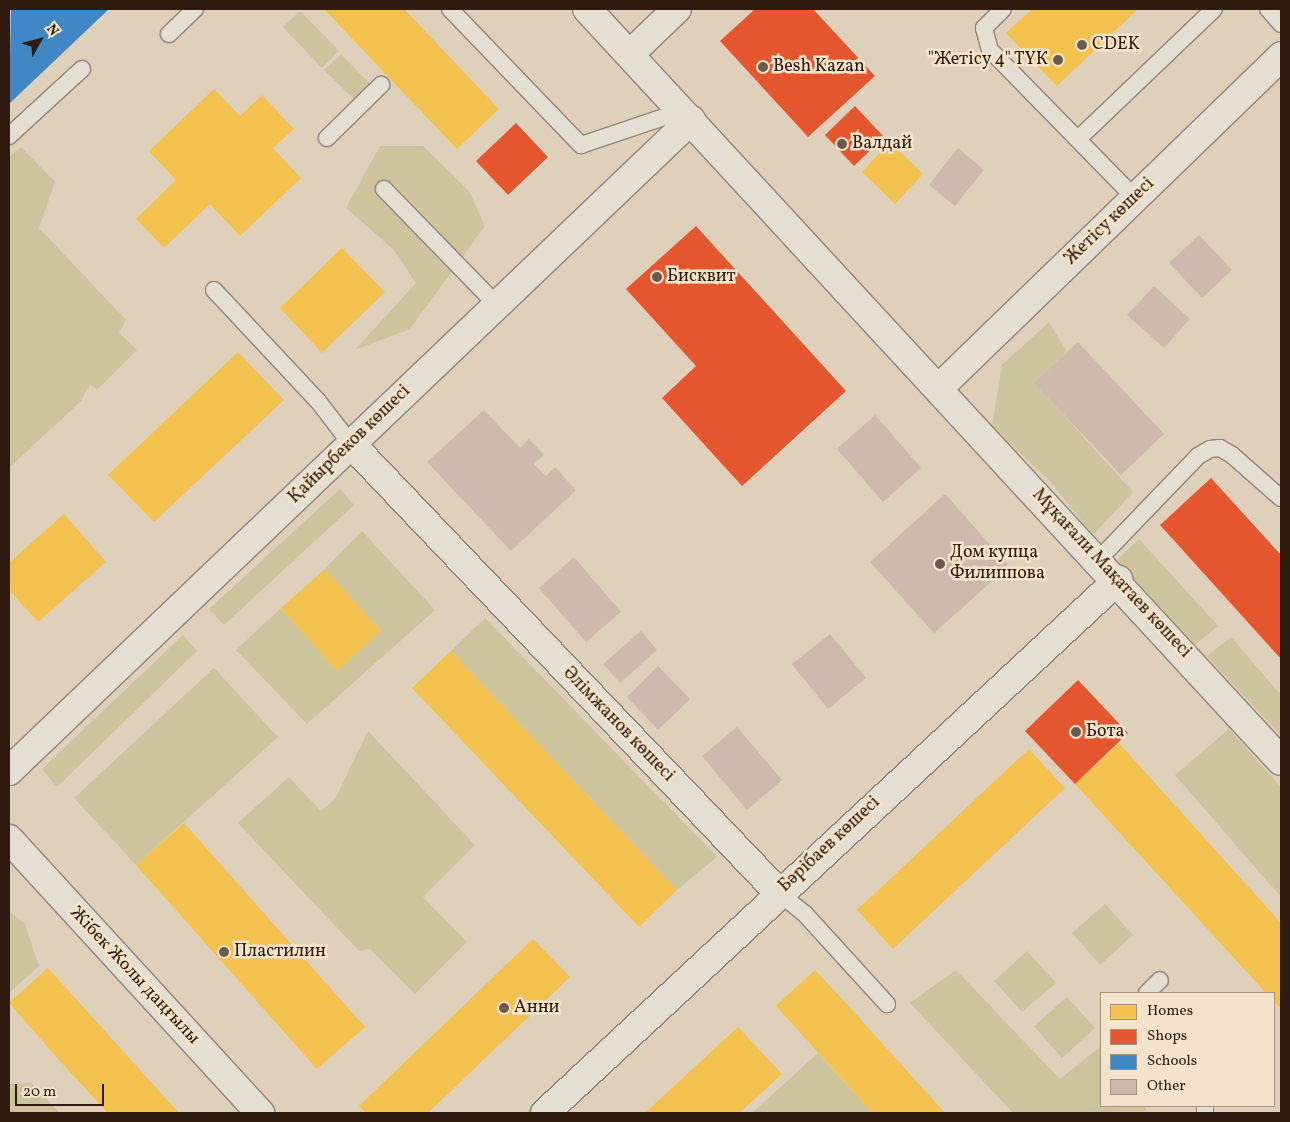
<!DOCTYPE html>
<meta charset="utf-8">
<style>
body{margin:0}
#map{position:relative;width:1290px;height:1122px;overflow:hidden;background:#ded0bb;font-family:Vollkorn,serif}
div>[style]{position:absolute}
.green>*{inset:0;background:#cdc49d}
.homes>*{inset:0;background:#f2c14e}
.shops>*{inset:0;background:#e4572e}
.schools>*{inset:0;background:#3f88c5}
.building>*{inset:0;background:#ccb9ac}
.roads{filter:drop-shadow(1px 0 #908679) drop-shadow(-1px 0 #908679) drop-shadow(0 1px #908679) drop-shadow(0 -1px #908679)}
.lane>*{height:16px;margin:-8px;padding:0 8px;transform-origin:8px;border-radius:8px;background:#e5ded3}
.street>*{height:28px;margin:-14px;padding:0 14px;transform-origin:14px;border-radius:14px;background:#e5ded3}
.secondary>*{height:28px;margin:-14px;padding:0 14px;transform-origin:14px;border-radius:14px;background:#e5ded3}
.dots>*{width:14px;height:14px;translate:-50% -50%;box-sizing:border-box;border:2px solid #f3e3ca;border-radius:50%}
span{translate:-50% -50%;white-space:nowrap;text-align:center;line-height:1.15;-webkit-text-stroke:5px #f3e3ca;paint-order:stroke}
.poi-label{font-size:18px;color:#2f1b0f}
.left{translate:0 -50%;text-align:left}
.right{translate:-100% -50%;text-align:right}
.street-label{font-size:18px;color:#2f1b0f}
.frame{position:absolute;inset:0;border:10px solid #2f1b0f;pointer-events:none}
.legend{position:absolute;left:1100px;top:992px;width:175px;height:115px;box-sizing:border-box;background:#f3e3ca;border:1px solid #a5937f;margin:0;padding:6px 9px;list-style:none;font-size:15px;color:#2f1b0f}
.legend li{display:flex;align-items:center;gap:10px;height:25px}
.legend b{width:25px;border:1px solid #a5937f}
.north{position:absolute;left:15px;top:15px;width:50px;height:50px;-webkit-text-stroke:4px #f3e3ca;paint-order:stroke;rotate:52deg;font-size:14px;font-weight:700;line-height:20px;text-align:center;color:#2f1b0f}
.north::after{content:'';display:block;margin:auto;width:18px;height:22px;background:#2f1b0f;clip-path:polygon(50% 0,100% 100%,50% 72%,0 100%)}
.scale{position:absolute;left:15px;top:1084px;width:89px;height:22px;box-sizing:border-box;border:2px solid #2f1b0f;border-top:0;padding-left:6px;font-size:15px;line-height:18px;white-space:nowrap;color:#2f1b0f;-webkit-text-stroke:4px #f3e3ca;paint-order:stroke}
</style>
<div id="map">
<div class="green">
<i style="clip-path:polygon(300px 11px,339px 51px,322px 68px,283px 27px)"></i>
<i style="clip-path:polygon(341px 54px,370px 84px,354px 99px,324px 70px)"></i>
<i style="clip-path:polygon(380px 146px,423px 146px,469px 191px,485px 226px,410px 329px,355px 350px,416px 283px,394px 250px,346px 208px)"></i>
<i style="clip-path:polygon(21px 147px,55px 182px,39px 228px,126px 320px,119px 333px,137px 350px,97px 390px,90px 384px,81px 401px,9px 468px,9px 157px)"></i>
<i style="clip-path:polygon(1049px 322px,1067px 352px,1035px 383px,1133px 492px,1093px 535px,1050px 481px,992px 427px,1002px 365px)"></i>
<i style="clip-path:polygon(340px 489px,354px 505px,224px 625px,209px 609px)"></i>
<i style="clip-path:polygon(362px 531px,435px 610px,307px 724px,236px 650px,281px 608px,337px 671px,381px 631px,325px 569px)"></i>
<i style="clip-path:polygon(1139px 539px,1218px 626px,1195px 645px,1117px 560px)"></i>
<i style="clip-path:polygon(485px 618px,717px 857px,677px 890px,451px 651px)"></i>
<i style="clip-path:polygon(183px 635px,197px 651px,57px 787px,42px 769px)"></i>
<i style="clip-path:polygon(1231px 637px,1281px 695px,1281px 736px,1207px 656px)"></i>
<i style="clip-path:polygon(214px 668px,278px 737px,136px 865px,74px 798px)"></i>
<i style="clip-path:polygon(1229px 729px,1281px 787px,1281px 897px,1175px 775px)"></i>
<i style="clip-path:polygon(368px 731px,475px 845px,423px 897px,467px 942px,415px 994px,370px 949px,359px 951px,238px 823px,289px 777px,321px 811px,335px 799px)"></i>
<i style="clip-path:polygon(1105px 904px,1133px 935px,1100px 965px,1072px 933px)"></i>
<i style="clip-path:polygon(9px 911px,25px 924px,39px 966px,9px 993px)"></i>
<i style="clip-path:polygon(1027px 951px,1056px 983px,1022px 1012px,994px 981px)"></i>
<i style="clip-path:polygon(956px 970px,1060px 1079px,1101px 1046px,1101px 1106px,1145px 1106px,1147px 1111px,1013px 1113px,910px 1003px)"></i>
<i style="clip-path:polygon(1067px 997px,1095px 1028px,1062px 1058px,1034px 1026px)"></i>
<i style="clip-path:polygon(818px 1053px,873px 1113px,752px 1113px)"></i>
<i style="clip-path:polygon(31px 1083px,60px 1113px,9px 1113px,9px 1084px)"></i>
</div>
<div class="homes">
<i style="clip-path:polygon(324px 9px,404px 9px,499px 109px,457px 149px)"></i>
<i style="clip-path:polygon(1032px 9px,1138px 9px,1057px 86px,1006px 33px)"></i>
<i style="clip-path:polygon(214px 89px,240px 116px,262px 95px,294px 129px,273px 148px,301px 178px,240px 236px,210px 204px,164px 248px,136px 219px,176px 180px,149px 151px)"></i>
<i style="clip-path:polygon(890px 142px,923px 174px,895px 204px,862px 172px)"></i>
<i style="clip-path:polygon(342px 248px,385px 292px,322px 353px,280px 308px)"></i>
<i style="clip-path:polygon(238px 352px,284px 400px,154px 522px,108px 475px)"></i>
<i style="clip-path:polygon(64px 514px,106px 562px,38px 622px,9px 590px,9px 563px)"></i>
<i style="clip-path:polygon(325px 569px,381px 631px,337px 671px,281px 608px)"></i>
<i style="clip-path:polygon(451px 651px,677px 890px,639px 927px,412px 688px)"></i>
<i style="clip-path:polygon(1119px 743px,1281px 923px,1281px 1009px,1274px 1001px,1274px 993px,1266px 993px,1075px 784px)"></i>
<i style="clip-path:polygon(1029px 749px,1065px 788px,893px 949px,857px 910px)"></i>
<i style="clip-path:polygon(184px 823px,365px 1027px,317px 1069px,136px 865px)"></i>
<i style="clip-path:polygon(533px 939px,570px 977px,428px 1113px,366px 1113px,359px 1106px)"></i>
<i style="clip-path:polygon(48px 968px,179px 1113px,108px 1113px,60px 1061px,9px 1003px)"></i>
<i style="clip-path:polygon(815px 970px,845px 1002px,945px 1113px,873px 1113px,776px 1006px)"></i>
<i style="clip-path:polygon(738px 1027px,782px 1074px,748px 1105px,739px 1113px,645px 1113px)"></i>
</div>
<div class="shops">
<i style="clip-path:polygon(755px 9px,813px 9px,875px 76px,808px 137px,720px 41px)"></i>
<i style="clip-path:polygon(855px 106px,884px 137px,854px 166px,825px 135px)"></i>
<i style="clip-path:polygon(516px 123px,548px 157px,508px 195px,476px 161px)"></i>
<i style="clip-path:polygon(696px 226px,846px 391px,742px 486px,662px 398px,696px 366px,626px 289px)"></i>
<i style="clip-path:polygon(1211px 478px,1281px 555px,1281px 659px,1160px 525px)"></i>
<i style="clip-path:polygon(1078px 680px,1128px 733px,1075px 784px,1025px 731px)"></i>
</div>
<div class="schools">
<i style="clip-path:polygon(11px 9px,109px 9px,9px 104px)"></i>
</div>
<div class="building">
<i style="clip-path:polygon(958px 148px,984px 170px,955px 206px,929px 185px)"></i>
<i style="clip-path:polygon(1199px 235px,1232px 270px,1202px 298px,1169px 263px)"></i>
<i style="clip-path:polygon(1154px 286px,1190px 319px,1164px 348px,1127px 315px)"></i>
<i style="clip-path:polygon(1078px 342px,1164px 434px,1121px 475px,1034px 383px)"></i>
<i style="clip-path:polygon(484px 410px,520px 448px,529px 439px,544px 455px,534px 464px,546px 476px,555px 467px,576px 490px,511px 551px,427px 462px)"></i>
<i style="clip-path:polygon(875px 415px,921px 468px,883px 502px,837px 449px)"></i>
<i style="clip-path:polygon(945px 494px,1009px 566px,934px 633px,870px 562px)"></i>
<i style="clip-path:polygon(574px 557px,621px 612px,586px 642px,539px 588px)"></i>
<i style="clip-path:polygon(641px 631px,657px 650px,620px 683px,603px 664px)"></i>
<i style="clip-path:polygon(830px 634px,866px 678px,828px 709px,792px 664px)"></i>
<i style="clip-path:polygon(658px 666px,690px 699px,658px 730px,627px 697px)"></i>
<i style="clip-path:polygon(737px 727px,782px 780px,747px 810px,702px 756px)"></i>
</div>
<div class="roads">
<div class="lane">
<i style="left:450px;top:9px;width:189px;rotate:46.1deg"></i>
<i style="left:581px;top:145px;width:107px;rotate:-18.6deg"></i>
<i style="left:1003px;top:9px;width:27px;rotate:135deg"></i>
<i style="left:984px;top:28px;width:23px;rotate:75deg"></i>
<i style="left:990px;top:50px;width:207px;rotate:45.6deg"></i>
<i style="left:1268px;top:9px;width:20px;rotate:49deg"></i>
<i style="left:169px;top:34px;width:36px;rotate:-44deg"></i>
<i style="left:9px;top:136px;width:99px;rotate:-42.5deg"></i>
<i style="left:327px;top:138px;width:76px;rotate:-44.5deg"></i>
<i style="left:1078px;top:139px;width:188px;rotate:-43.7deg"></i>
<i style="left:384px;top:189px;width:162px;rotate:45.8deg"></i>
<i style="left:214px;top:290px;width:152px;rotate:46.9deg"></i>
<i style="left:318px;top:401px;width:54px;rotate:52.5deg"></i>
<i style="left:1098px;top:560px;width:144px;rotate:-46.1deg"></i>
<i style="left:1198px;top:456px;width:14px;rotate:-30deg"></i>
<i style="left:1210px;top:449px;width:10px;rotate:-6deg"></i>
<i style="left:1220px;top:448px;width:14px;rotate:30deg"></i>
<i style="left:1232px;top:455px;width:65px;rotate:41.3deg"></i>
<i style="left:779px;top:893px;width:33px;rotate:39deg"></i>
<i style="left:805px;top:914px;width:122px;rotate:47.7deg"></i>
<i style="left:1147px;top:993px;width:18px;rotate:-45deg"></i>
<i style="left:1205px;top:1106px;width:7px;rotate:90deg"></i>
</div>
<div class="street">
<i style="left:630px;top:54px;width:65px;rotate:-43.8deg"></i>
<i style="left:351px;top:444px;width:620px;rotate:46.37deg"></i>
<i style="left:9px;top:839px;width:372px;rotate:47.5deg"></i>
</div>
<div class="secondary">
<i style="left:587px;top:9px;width:1023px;rotate:47.3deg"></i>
<i style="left:939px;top:388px;width:477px;rotate:-44.1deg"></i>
<i style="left:9px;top:771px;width:943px;rotate:-43.67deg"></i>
<i style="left:545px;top:1113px;width:783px;rotate:-42.93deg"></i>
</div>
</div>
<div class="dots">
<i style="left:1082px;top:45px;background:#6c5a4b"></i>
<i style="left:1058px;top:60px;background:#6c5a4b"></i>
<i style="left:763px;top:67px;background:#6c5a4b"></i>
<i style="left:842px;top:144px;background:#6c5a4b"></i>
<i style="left:657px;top:277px;background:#6c5a4b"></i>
<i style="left:940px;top:564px;background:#6c5a4b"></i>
<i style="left:1076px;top:732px;background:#6c5a4b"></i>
<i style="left:224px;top:952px;background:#6c5a4b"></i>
<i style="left:504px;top:1008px;background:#6c5a4b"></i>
</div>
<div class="poi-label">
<span class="left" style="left:1092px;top:45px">CDEK</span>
<span class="right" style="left:1048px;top:60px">"Жетісу 4" ТҮК</span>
<span class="left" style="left:773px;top:67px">Besh Kazan</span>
<span class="left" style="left:852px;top:144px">Валдай</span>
<span class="left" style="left:667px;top:277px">Бисквит</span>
<span class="left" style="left:950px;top:564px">Дом купца<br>Филиппова</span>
<span class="left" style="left:1086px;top:732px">Бота</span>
<span class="left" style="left:234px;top:952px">Пластилин</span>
<span class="left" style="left:514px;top:1008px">Анни</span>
</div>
<div class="street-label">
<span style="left:1110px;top:222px;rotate:-44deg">Жетісу көшесі</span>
<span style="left:350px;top:445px;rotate:-44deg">Қайырбеков көшесі</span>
<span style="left:1111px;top:574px;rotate:47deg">Мұқағали Мақатаев көшесі</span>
<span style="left:618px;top:725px;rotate:46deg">Әлімжанов көшесі</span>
<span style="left:830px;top:845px;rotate:-43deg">Бәрібаев көшесі</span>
<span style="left:134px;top:976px;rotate:47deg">Жібек Жолы даңғылы</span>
</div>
<div class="frame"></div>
<ul class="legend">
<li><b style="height:14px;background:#f2c14e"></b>Homes</li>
<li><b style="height:14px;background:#e4572e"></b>Shops</li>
<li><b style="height:14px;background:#3f88c5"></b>Schools</li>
<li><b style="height:14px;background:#ccb9ac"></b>Other</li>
</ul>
<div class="north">N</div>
<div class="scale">20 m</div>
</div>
